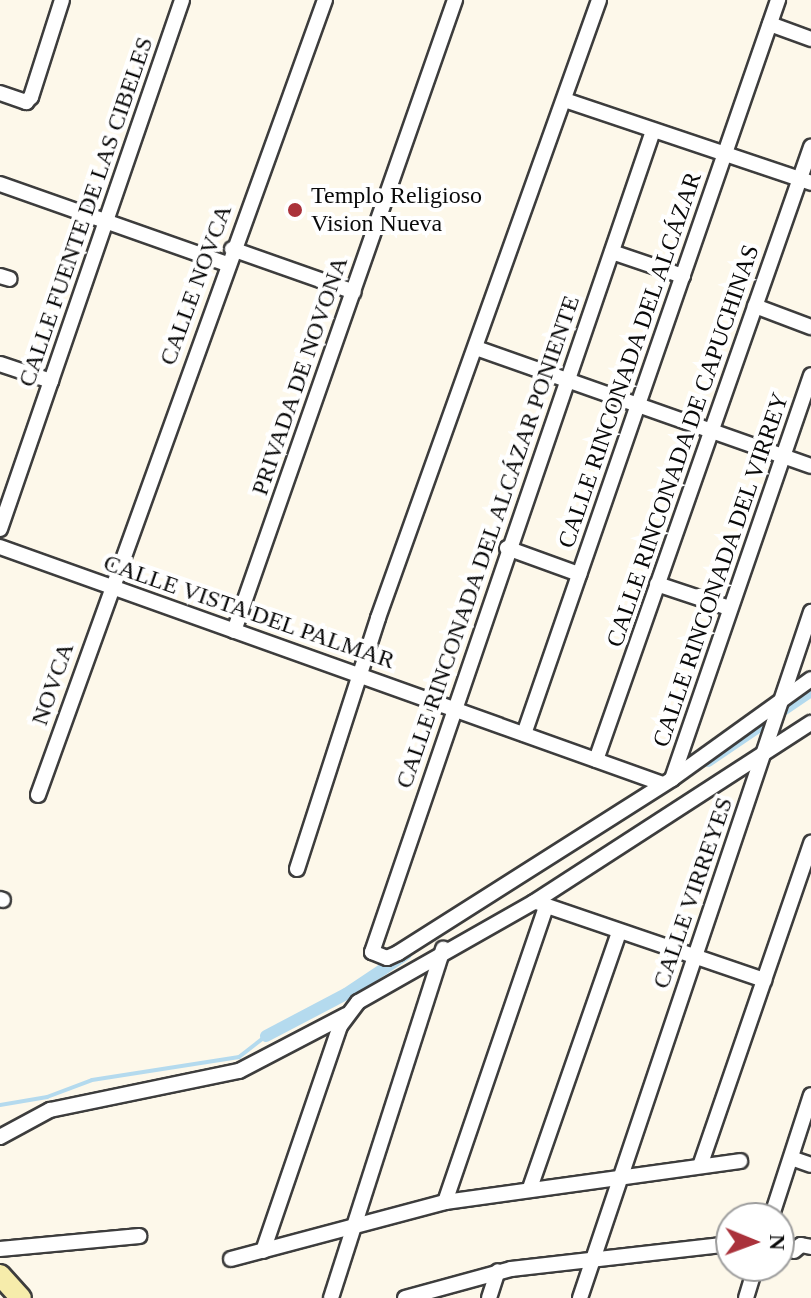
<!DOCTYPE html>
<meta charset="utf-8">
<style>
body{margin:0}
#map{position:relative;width:811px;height:1298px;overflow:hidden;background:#fdf8ea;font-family:"Times New Roman",serif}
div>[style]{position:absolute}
.stream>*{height:4px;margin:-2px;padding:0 2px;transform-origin:2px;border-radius:2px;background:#b4daee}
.canal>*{height:12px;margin:-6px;padding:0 6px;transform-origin:6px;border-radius:6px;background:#b4daee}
.roads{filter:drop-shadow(2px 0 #3d3d3d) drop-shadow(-2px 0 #3d3d3d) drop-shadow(0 2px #3d3d3d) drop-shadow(0 -2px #3d3d3d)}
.street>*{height:14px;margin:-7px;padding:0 7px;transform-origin:7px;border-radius:7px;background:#fff}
.secondary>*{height:20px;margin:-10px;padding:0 10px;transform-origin:10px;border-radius:10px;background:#f6ecab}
.dots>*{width:22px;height:22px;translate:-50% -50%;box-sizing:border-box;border:4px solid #fff;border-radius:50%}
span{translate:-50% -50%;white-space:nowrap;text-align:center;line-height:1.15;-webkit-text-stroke:8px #fff;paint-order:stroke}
.poi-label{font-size:24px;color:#0a0a0a}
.left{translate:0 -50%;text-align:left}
.street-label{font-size:24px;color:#0a0a0a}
.north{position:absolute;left:715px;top:1202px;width:80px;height:80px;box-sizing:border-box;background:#fff;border:2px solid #9d9d9d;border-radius:50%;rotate:91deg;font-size:22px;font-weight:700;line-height:32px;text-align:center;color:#0a0a0a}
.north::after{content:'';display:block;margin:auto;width:28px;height:36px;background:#aa323b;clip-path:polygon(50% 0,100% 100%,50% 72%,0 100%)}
</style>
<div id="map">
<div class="stream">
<i style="left:0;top:1105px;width:48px;rotate:-9.7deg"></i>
<i style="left:47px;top:1097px;width:48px;rotate:-20.7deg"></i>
<i style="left:92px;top:1080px;width:149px;rotate:-8.9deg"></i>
<i style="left:239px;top:1057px;width:34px;rotate:-38deg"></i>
</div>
<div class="canal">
<i style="left:708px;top:761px;width:125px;rotate:-34.2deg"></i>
<i style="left:266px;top:1036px;width:90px;rotate:-27.7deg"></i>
<i style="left:346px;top:994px;width:72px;rotate:-33.7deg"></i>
</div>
<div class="roads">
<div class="street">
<i style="left:770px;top:24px;width:44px;rotate:20.1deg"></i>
<i style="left:0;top:93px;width:28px;rotate:19deg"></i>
<i style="left:26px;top:102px;width:7px;rotate:-45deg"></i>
<i style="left:31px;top:97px;width:102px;rotate:-72.3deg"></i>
<i style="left:565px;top:100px;width:260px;rotate:18.6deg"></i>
<i style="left:653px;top:131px;width:868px;rotate:108.89deg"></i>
<i style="left:372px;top:952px;width:16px;rotate:22deg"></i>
<i style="left:387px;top:958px;width:12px;rotate:-24deg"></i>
<i style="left:398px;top:953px;width:325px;rotate:-32.4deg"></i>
<i style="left:672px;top:779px;width:171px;rotate:-35.7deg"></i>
<i style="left:0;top:184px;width:241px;rotate:19.4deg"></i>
<i style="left:232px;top:249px;width:129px;rotate:19.4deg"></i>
<i style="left:612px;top:252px;width:75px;rotate:18.7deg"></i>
<i style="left:0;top:276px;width:10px;rotate:17deg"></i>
<i style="left:755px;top:306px;width:60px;rotate:20.6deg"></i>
<i style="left:476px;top:348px;width:355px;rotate:19.4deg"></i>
<i style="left:0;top:364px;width:54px;rotate:18.4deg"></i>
<i style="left:0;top:529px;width:559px;rotate:-71.01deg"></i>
<i style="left:0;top:547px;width:704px;rotate:19.67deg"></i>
<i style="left:507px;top:548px;width:77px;rotate:19.9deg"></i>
<i style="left:657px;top:584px;width:76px;rotate:18.4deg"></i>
<i style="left:234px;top:631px;width:669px;rotate:-70.7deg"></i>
<i style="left:524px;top:734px;width:777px;rotate:-70.91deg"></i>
<i style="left:596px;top:760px;width:650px;rotate:-70.67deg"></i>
<i style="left:672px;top:779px;width:427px;rotate:-71deg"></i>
<i style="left:38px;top:795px;width:845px;rotate:-70.15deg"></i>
<i style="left:297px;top:869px;width:264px;rotate:-72.1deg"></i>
<i style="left:378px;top:618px;width:656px;rotate:-70.32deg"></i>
<i style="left:0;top:899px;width:3px;rotate:18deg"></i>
<i style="left:541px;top:904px;width:236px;rotate:18.8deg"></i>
<i style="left:0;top:1137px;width:57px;rotate:-28.4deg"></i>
<i style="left:50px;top:1110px;width:193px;rotate:-11.7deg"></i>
<i style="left:239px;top:1071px;width:121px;rotate:-27.6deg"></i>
<i style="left:791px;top:1158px;width:21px;rotate:19deg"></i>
<i style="left:700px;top:1166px;width:342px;rotate:-71deg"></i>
<i style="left:530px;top:1188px;width:271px;rotate:-70.8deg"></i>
<i style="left:445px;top:1202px;width:312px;rotate:-71.1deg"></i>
<i style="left:771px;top:1218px;width:129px;rotate:-72deg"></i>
<i style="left:0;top:1249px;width:140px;rotate:-5.3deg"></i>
<i style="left:263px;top:1251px;width:238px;rotate:-71.1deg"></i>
<i style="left:340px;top:1026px;width:30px;rotate:-53deg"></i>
<i style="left:358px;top:1002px;width:202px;rotate:-29.6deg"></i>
<i style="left:534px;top:902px;width:330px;rotate:-32.9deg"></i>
<i style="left:794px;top:1251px;width:9px;rotate:-41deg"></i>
<i style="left:801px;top:1245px;width:10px;rotate:11deg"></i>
<i style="left:231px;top:1259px;width:221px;rotate:-14.9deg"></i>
<i style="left:445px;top:1202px;width:298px;rotate:-7.9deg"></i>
<i style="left:331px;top:1298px;width:367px;rotate:-72.2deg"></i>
<i style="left:405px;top:1298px;width:110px;rotate:-15.3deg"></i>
<i style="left:511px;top:1269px;width:221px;rotate:-6.5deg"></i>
<i style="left:489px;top:1298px;width:28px;rotate:-72deg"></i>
<i style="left:580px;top:1298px;width:724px;rotate:-71.39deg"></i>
<i style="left:746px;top:1298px;width:34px;rotate:-73deg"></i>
</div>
<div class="secondary">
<i style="left:0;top:1275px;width:31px;rotate:48deg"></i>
</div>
</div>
<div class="dots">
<i style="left:295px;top:210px;background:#aa323b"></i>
</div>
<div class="poi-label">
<span class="left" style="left:311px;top:210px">Templo Religioso<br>Vision Nueva</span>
</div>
<div class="street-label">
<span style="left:86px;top:212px;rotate:-71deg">CALLE FUENTE DE LAS CIBELES</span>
<span style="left:196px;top:285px;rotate:-70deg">CALLE NOVCA</span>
<span style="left:630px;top:360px;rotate:-71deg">CALLE RINCONADA DEL ALCÁZAR</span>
<span style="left:300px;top:376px;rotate:-71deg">PRIVADA DE NOVONA</span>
<span style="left:683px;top:446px;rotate:-71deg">CALLE RINCONADA DE CAPUCHINAS</span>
<span style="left:488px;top:542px;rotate:-71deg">CALLE RINCONADA DEL ALCÁZAR PONIENTE</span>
<span style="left:721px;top:570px;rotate:-71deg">CALLE RINCONADA DEL VIRREY</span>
<span style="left:249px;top:612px;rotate:19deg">CALLE VISTA DEL PALMAR</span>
<span style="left:53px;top:684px;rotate:-71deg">NOVCA</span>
<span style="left:693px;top:893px;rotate:-71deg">CALLE VIRREYES</span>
</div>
<div class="north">N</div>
</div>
